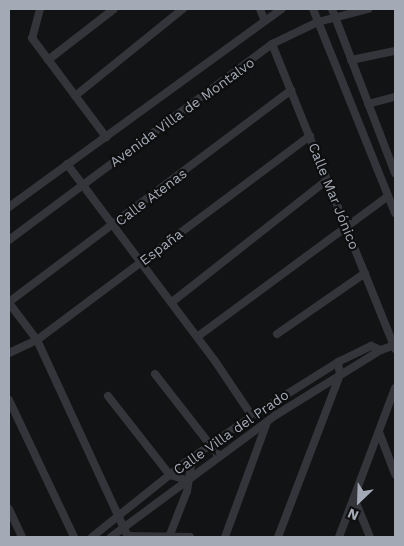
<!DOCTYPE html>
<meta charset="utf-8">
<style>
body{margin:0}
#map{position:relative;width:404px;height:546px;overflow:hidden;background:#121314;font-family:"Work Sans",sans-serif}
div>[style]{position:absolute}
.minor>*{height:8px;margin:-4px;padding:0 4px;transform-origin:4px;border-radius:4px;background:#33353a}
span{translate:-50% -50%;white-space:nowrap;text-align:center;line-height:1.15;-webkit-text-stroke:4.5px #0e0e0f;paint-order:stroke}
.street-label{font-size:14px;color:#a3aab6}
.frame{position:absolute;inset:0;border:10px solid #a3aab6;pointer-events:none}
.north{position:absolute;left:334px;top:476px;width:50px;height:50px;-webkit-text-stroke:4px #0e0e0f;paint-order:stroke;rotate:204deg;font-size:14px;font-weight:700;line-height:20px;text-align:center;color:#a3aab6}
.north::after{content:'';display:block;margin:auto;width:18px;height:22px;background:#a3aab6;clip-path:polygon(50% 0,100% 100%,50% 72%,0 100%)}
</style>
<div id="map">
<div class="minor">
<i style="left:40px;top:9px;width:30px;rotate:105deg"></i>
<i style="left:32px;top:38px;width:124px;rotate:53.2deg"></i>
<i style="left:260px;top:9px;width:11px;rotate:68deg"></i>
<i style="left:313px;top:9px;width:220px;rotate:68.1deg"></i>
<i style="left:332px;top:9px;width:176px;rotate:69deg"></i>
<i style="left:272px;top:44px;width:329px;rotate:68deg"></i>
<i style="left:48px;top:60px;width:83px;rotate:-37.7deg"></i>
<i style="left:351px;top:60px;width:45px;rotate:-11.6deg"></i>
<i style="left:75px;top:96px;width:139px;rotate:-38.9deg"></i>
<i style="left:368px;top:104px;width:28px;rotate:-15deg"></i>
<i style="left:67px;top:164px;width:246px;rotate:53.1deg"></i>
<i style="left:215px;top:361px;width:66px;rotate:56.1deg"></i>
<i style="left:9px;top:207px;width:337px;rotate:-36deg"></i>
<i style="left:9px;top:240px;width:328px;rotate:-36.7deg"></i>
<i style="left:272px;top:44px;width:51px;rotate:-25.6deg"></i>
<i style="left:318px;top:22px;width:52px;rotate:-14.6deg"></i>
<i style="left:9px;top:302px;width:353px;rotate:-36.9deg"></i>
<i style="left:172px;top:302px;width:197px;rotate:-38.2deg"></i>
<i style="left:9px;top:303px;width:46px;rotate:52.9deg"></i>
<i style="left:37px;top:340px;width:217px;rotate:65.2deg"></i>
<i style="left:277px;top:334px;width:107px;rotate:-34.7deg"></i>
<i style="left:197px;top:337px;width:237px;rotate:-36.4deg"></i>
<i style="left:9px;top:353px;width:31px;rotate:-25deg"></i>
<i style="left:37px;top:340px;width:341px;rotate:-36.8deg"></i>
<i style="left:155px;top:374px;width:103px;rotate:52.1deg"></i>
<i style="left:108px;top:396px;width:100px;rotate:51.9deg"></i>
<i style="left:170px;top:475px;width:17px;rotate:17deg"></i>
<i style="left:9px;top:400px;width:152px;rotate:64.6deg"></i>
<i style="left:379px;top:432px;width:45px;rotate:69.1deg"></i>
<i style="left:354px;top:498px;width:42px;rotate:67.7deg"></i>
<i style="left:9px;top:509px;width:31px;rotate:65deg"></i>
<i style="left:128px;top:536px;width:62px;rotate:0.9deg"></i>
<i style="left:92px;top:537px;width:117px;rotate:-38.7deg"></i>
<i style="left:183px;top:464px;width:84px;rotate:-34.8deg"></i>
<i style="left:252px;top:416px;width:102px;rotate:-32.1deg"></i>
<i style="left:338px;top:362px;width:37px;rotate:-26deg"></i>
<i style="left:371px;top:346px;width:11px;rotate:22deg"></i>
<i style="left:111px;top:537px;width:205px;rotate:-36.5deg"></i>
<i style="left:276px;top:415px;width:123px;rotate:-31.8deg"></i>
<i style="left:381px;top:350px;width:15px;rotate:-20deg"></i>
<i style="left:169px;top:537px;width:49px;rotate:-68.6deg"></i>
<i style="left:187px;top:491px;width:33px;rotate:-81deg"></i>
<i style="left:225px;top:537px;width:122px;rotate:-69.9deg"></i>
<i style="left:278px;top:537px;width:173px;rotate:-69.1deg"></i>
<i style="left:340px;top:375px;width:13px;rotate:-99deg"></i>
<i style="left:339px;top:537px;width:159px;rotate:-69.4deg"></i>
</div>
<div class="street-label">
<span style="left:182px;top:112px;rotate:-36deg">Avenida Villa de Montalvo</span>
<span style="left:334px;top:196px;rotate:68deg">Calle Mar Jónico</span>
<span style="left:151px;top:197px;rotate:-37deg">Calle Atenas</span>
<span style="left:161px;top:247px;rotate:-37deg">España</span>
<span style="left:231px;top:432px;rotate:-35deg">Calle Villa del Prado</span>
</div>
<div class="frame"></div>
<div class="north">N</div>
</div>
